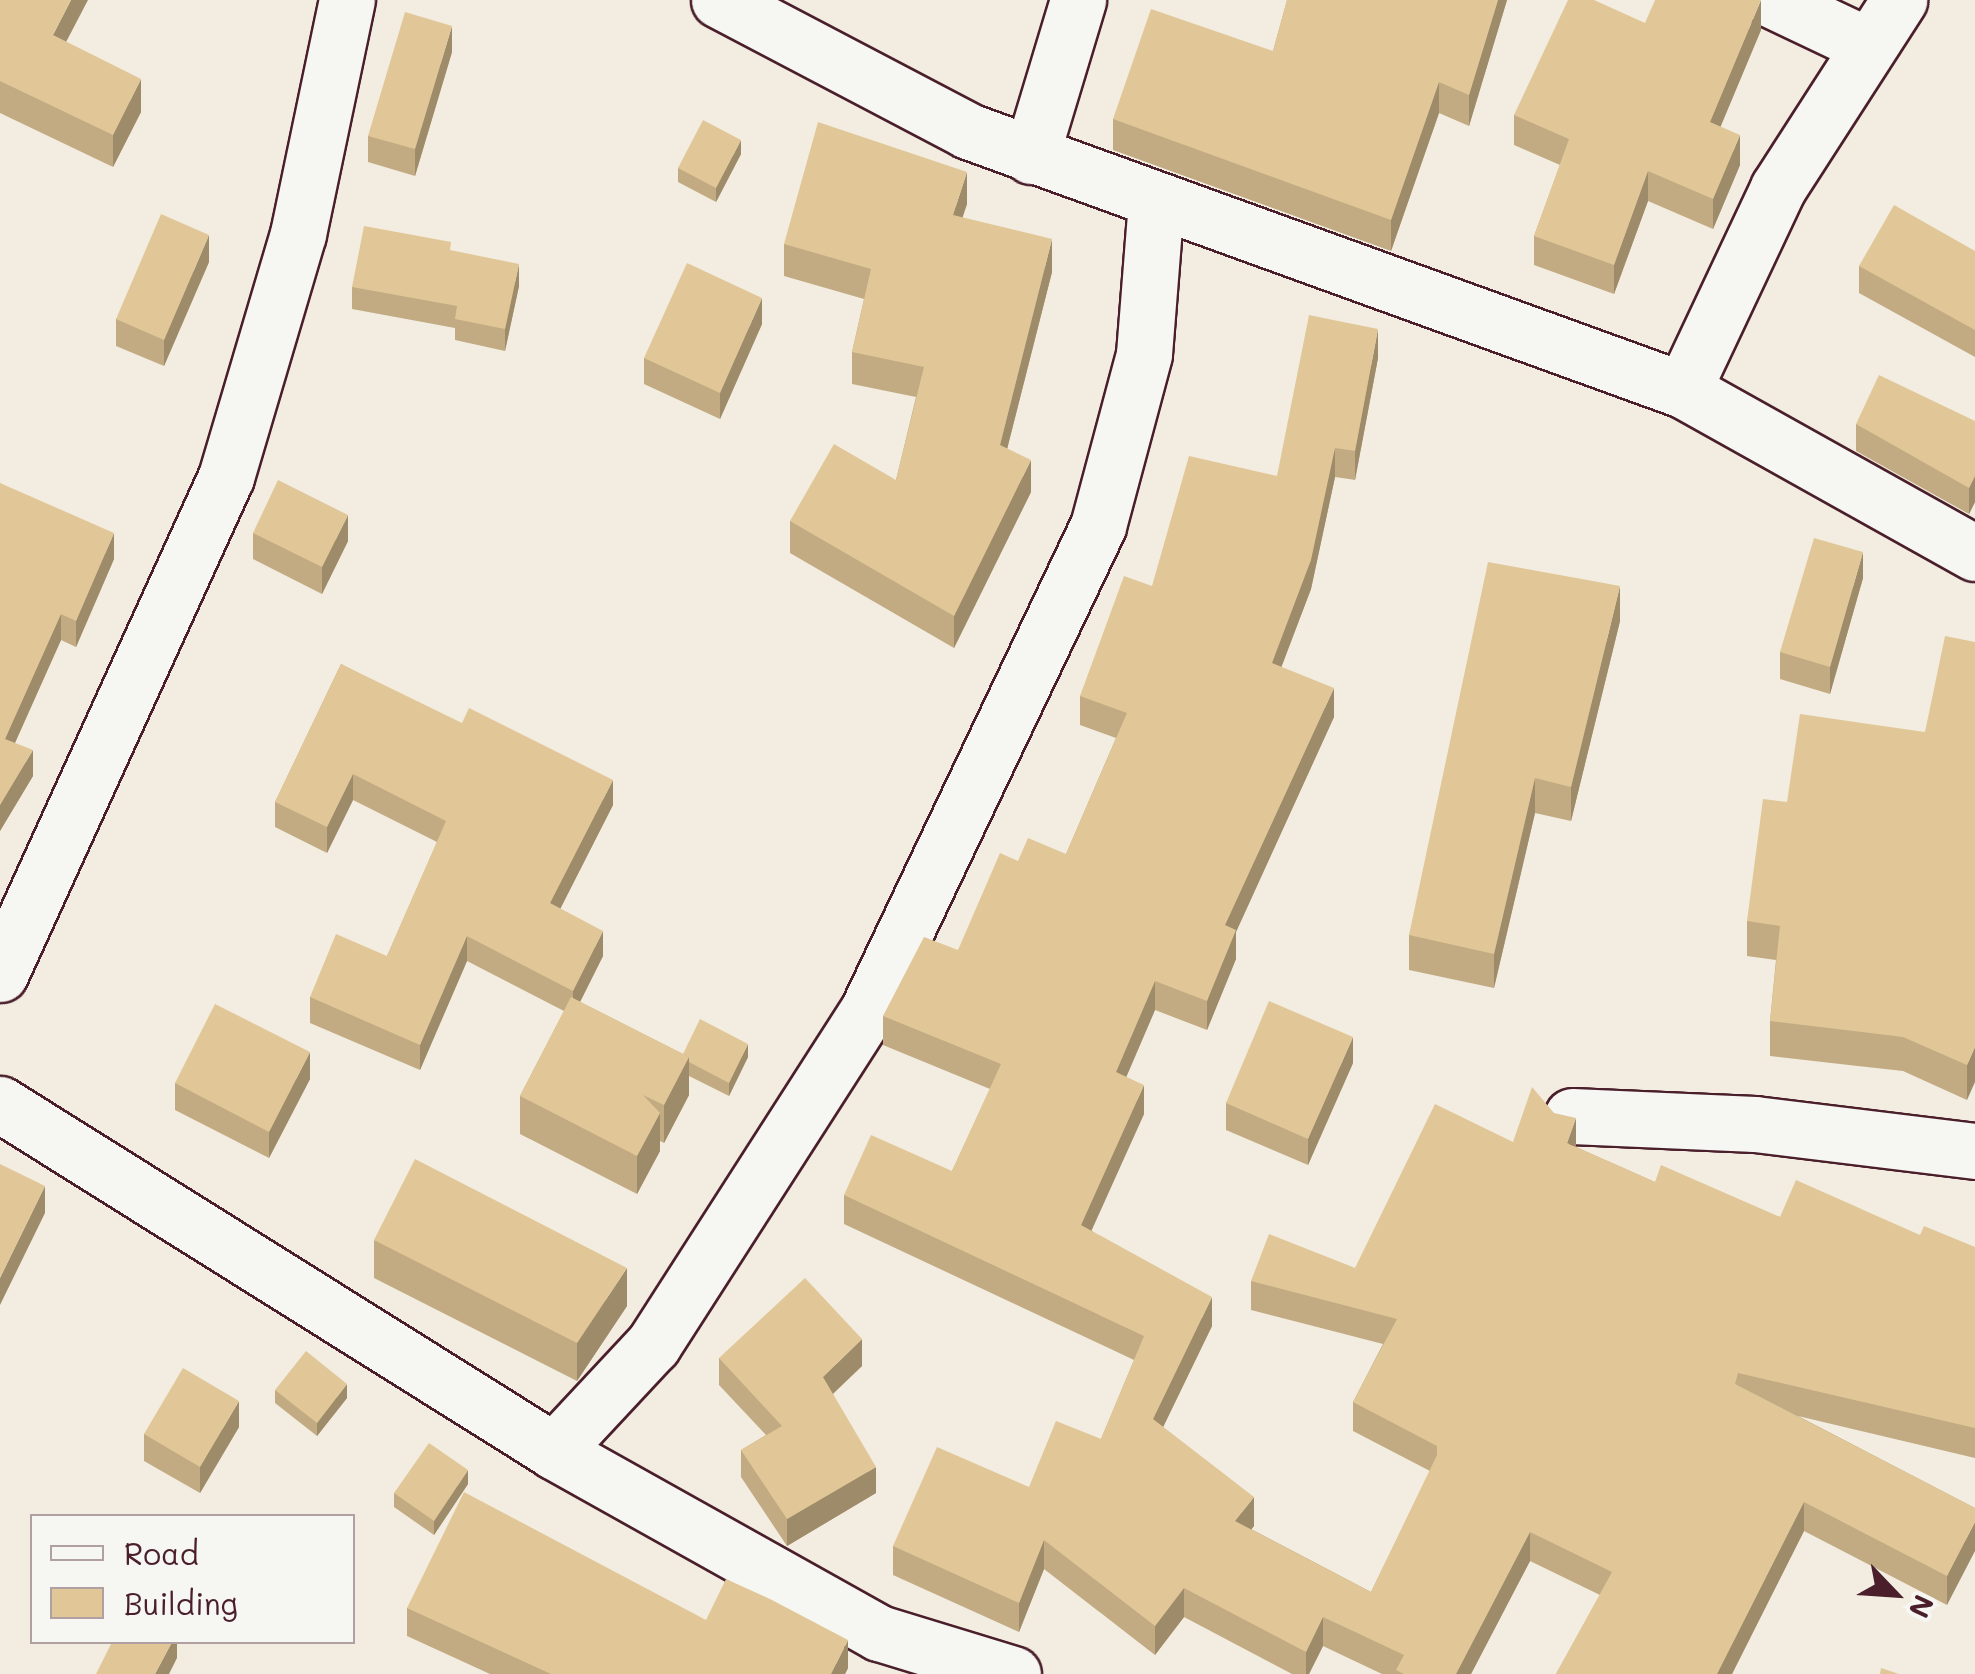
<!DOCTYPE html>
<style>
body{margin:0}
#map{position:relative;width:1975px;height:1674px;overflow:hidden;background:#f2ede0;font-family:Mali,sans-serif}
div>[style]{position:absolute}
.roads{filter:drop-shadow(2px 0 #4a1f2b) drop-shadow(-2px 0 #4a1f2b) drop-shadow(0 2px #4a1f2b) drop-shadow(0 -2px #4a1f2b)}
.minor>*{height:55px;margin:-27.5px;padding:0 27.5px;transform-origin:27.5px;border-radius:27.5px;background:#f6f6f2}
.wall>*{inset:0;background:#c2ab82}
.shaded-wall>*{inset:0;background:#9e8b6a}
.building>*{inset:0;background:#e1c797}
span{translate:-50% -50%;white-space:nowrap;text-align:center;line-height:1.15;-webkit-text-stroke:8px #f6f6f2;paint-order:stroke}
.legend{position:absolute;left:30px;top:1514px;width:325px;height:130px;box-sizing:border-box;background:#f6f6f2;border:2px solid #b1a0a2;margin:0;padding:12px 18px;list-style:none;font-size:30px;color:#4a1f2b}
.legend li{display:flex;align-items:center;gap:20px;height:50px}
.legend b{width:50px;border:2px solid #b1a0a2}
.north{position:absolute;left:1845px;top:1544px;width:100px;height:100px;-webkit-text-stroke:8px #f6f6f2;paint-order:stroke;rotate:115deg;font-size:28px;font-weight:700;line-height:40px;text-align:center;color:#4a1f2b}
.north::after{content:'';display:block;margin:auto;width:35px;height:45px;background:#4a1f2b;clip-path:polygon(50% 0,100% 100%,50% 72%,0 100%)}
</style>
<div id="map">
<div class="roads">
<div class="minor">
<i style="left:719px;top:0;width:281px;rotate:27.7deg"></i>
<i style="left:968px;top:131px;width:760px;rotate:19.91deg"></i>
<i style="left:1683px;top:390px;width:334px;rotate:29.2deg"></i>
<i style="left:1772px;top:0;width:107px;rotate:25.4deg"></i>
<i style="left:1031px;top:156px;width:163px;rotate:-73.2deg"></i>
<i style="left:1683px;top:390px;width:223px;rotate:-64.8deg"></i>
<i style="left:1778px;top:188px;width:224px;rotate:-57.2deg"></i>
<i style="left:0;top:974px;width:546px;rotate:-65.55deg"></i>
<i style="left:226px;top:477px;width:253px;rotate:-73.5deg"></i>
<i style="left:298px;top:234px;width:239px;rotate:-78.2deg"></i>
<i style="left:0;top:1104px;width:654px;rotate:32.06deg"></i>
<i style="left:1572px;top:1116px;width:183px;rotate:2.5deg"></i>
<i style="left:1755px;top:1124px;width:222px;rotate:7deg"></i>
<i style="left:1013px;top:1674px;width:140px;rotate:-163deg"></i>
<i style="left:879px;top:1633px;width:372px;rotate:-150.8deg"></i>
<i style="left:554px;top:1451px;width:145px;rotate:-47deg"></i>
<i style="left:653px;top:1345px;width:396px;rotate:-57.3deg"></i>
<i style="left:867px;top:1012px;width:538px;rotate:-64.58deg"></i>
<i style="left:1098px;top:526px;width:178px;rotate:-75deg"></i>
<i style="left:1144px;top:354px;width:154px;rotate:-85.5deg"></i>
</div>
</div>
<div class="wall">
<i style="clip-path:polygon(0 0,66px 42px,141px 112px,113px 167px,0 113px)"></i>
<i style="clip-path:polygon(1287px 0,1507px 0,1469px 126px,1439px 113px,1391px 251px,1113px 150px,1113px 119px,1273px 51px)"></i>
<i style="clip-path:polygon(1645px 23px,1761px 30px,1720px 127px,1740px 165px,1713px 229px,1648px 201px,1614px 294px,1534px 265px,1534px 236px,1560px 165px,1514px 145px,1514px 115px)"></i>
<i style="clip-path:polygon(452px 52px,415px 176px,368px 162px,368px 136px)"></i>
<i style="clip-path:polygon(741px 154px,716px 202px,678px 182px,678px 168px)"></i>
<i style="clip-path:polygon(967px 204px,962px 217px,1052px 272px,1007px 449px,1031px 492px,954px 648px,790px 553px,790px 521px,896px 480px,916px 397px,852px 384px,852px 352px,864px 299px,784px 276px,784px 244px)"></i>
<i style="clip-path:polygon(451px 251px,519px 286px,505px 351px,455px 340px,455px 328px,352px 309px,352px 287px)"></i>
<i style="clip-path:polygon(1975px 251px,1975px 357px,1859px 293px,1859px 266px)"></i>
<i style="clip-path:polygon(209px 262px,164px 366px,116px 346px,116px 319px)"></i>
<i style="clip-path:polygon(762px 324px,720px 419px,644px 384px,644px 358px)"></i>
<i style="clip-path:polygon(1378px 358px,1355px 480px,1335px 477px,1311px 589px,1281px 667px,1334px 717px,1236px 932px,1236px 959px,1207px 1030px,1155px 1010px,1126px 1077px,1144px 1114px,1091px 1230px,1212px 1326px,1163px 1427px,1254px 1526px,1251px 1529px,1371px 1592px,1430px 1471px,1353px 1431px,1353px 1402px,1383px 1344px,1251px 1310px,1251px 1281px,1355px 1268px,1513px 1142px,1576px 1147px,1655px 1182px,1780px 1217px,1920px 1235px,1975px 1247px,1975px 1458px,1798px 1416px,1975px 1508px,1947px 1605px,1804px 1531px,1732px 1674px,1556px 1674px,1600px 1595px,1530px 1561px,1471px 1674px,1382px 1674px,1323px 1646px,1309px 1674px,1292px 1674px,1184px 1617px,1155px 1655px,1044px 1569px,1019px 1632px,893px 1575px,893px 1546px,1029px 1487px,1101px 1439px,1134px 1360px,844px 1224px,844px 1195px,952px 1171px,990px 1089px,883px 1045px,883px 1016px,958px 950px,1018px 861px,1066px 854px,1116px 738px,1080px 725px,1080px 696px,1152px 586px,1277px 476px)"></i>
<i style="clip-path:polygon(1975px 421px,1975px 502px,1969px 514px,1856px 451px,1856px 424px)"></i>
<i style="clip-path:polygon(0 483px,114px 559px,76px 647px,61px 640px,15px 743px,33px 776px,0 831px)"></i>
<i style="clip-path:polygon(253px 533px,348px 541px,322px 594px,253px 559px)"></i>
<i style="clip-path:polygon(1863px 578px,1830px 694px,1780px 679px,1780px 652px)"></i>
<i style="clip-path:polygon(1620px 621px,1571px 821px,1535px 813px,1494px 988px,1409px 970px,1409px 935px)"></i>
<i style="clip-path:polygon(1975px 642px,1967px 1100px,1903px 1071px,1770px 1056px,1770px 1021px,1776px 960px,1747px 956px,1747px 921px,1787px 802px,1925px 732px)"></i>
<i style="clip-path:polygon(341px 664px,613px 805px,560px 909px,603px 956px,580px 1002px,683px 1054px,748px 1057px,729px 1096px,689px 1076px,689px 1095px,664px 1143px,660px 1141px,660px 1151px,637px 1194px,520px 1134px,520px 1096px,564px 1011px,467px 961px,420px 1070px,310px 1023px,310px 997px,387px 956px,437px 842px,353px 800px,327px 853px,275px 827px,275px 802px)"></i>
<i style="clip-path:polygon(1353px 1063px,1308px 1165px,1226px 1130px,1226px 1103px)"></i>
<i style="clip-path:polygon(310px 1079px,269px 1158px,175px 1110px,175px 1083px)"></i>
<i style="clip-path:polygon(374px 1240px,627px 1306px,577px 1381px,374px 1278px)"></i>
<i style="clip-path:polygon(719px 1358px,862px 1366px,833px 1394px,876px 1493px,787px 1546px,741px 1477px,741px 1450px,766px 1435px,719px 1385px)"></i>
<i style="clip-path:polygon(275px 1390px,347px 1398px,317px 1436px,275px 1403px)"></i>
<i style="clip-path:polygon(239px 1427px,200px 1493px,144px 1461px,144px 1434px)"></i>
<i style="clip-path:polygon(468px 1484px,434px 1535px,394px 1507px,394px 1493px)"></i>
<i style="clip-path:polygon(407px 1608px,706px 1620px,848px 1668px,845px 1674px,490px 1674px,407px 1636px)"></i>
</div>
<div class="shaded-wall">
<i style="clip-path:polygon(71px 0,88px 0,53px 67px,53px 35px)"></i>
<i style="clip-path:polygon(1498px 0,1507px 0,1469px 126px,1469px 95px)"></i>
<i style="clip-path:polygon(1761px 0,1761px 30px,1710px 152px,1710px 122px)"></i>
<i style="clip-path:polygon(452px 26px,452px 52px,415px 176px,415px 149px)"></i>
<i style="clip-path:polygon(141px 79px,141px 112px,113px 167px,113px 135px)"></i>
<i style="clip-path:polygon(1439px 82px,1439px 113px,1391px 251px,1391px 220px)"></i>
<i style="clip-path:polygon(1740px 135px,1740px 165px,1713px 229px,1713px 199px)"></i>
<i style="clip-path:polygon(741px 140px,741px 154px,716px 202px,716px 188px)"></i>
<i style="clip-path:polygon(1648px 171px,1648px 201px,1614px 294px,1614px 265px)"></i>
<i style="clip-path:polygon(967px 172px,967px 204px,953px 247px,953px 215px)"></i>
<i style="clip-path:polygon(209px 235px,209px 262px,164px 366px,164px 340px)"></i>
<i style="clip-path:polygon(1052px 239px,1052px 272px,1000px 477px,1000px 445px)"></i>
<i style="clip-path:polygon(519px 264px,519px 286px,505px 351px,505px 329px)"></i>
<i style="clip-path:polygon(762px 298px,762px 324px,720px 419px,720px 393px)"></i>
<i style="clip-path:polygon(1378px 329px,1378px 358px,1355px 480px,1355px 451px)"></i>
<i style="clip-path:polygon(1335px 448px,1335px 477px,1311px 589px,1272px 692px,1272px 663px)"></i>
<i style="clip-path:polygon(1031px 460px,1031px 492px,954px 648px,954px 616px)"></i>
<i style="clip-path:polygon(1975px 476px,1975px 502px,1969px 514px,1969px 488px)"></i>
<i style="clip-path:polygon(348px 515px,348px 541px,322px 594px,322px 567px)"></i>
<i style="clip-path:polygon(114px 533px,114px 559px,76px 647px,76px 621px)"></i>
<i style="clip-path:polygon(1863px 552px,1863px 578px,1830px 694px,1830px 667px)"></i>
<i style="clip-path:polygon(1620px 586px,1620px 621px,1571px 821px,1571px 787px)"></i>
<i style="clip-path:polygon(61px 614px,61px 640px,5px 765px,5px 739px)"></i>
<i style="clip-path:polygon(1334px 688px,1334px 717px,1236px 932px,1236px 959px,1207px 1030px,1207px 1001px,1225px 925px)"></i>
<i style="clip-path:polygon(33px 750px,33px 776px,0 831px,0 805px)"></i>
<i style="clip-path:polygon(353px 774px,353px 800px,327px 853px,327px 827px)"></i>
<i style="clip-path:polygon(1535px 778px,1535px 813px,1494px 988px,1494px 954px)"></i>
<i style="clip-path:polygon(613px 780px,613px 805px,550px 929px,550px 903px)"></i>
<i style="clip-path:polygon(603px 931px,603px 956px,573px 1016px,573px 991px)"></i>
<i style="clip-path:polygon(467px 936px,467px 961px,420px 1070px,420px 1045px)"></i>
<i style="clip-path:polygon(1155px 981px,1155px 1010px,1116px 1101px,1116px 1072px)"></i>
<i style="clip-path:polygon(1353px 1037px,1353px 1063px,1308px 1165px,1308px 1139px)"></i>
<i style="clip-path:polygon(748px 1044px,748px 1057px,729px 1096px,729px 1083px)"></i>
<i style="clip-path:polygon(1975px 1047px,1975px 1082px,1967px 1100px,1967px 1065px)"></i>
<i style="clip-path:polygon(310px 1052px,310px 1079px,269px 1158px,269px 1132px)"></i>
<i style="clip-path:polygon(689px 1057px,689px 1095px,664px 1143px,664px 1105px)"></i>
<i style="clip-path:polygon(1144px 1085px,1144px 1114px,1081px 1254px,1081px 1225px)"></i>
<i style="clip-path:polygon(660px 1113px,660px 1151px,637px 1194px,637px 1156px)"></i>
<i style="clip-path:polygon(1576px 1118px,1576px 1147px,1567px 1143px)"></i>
<i style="clip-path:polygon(45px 1186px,45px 1213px,0 1305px,0 1278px)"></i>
<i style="clip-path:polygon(627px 1268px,627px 1306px,577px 1381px,577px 1343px)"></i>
<i style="clip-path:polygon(1212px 1297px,1212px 1326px,1153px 1448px,1153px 1419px)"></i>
<i style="clip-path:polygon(862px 1339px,862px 1366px,823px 1403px,823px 1377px)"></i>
<i style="clip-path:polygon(347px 1384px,347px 1398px,317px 1436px,317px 1423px)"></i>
<i style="clip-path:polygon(239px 1401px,239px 1427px,200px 1493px,200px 1467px)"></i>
<i style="clip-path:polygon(876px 1467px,876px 1493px,787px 1546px,787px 1519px)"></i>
<i style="clip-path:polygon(468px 1470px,468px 1484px,434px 1535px,434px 1521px)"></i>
<i style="clip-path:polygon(1254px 1497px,1254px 1526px,1235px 1550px,1235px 1521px)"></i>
<i style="clip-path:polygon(1804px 1502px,1804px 1531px,1732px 1674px,1717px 1674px)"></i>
<i style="clip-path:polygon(1975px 1522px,1975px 1551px,1947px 1605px,1947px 1576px)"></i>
<i style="clip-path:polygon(1530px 1532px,1530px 1561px,1471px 1674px,1456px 1674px)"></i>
<i style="clip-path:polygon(1044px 1540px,1044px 1569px,1019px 1632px,1019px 1603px)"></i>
<i style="clip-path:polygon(1184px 1588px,1184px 1617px,1155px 1655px,1155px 1626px)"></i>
<i style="clip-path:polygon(1323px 1617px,1323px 1646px,1309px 1674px,1306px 1674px,1306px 1652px)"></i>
<i style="clip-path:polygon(848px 1640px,848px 1668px,845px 1674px,831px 1674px)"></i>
<i style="clip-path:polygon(172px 1642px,177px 1642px,177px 1658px,169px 1674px,155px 1674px)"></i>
</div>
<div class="building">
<i style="clip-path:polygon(0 0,71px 0,53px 35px,141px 79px,113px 135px,0 81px)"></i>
<i style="clip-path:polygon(1287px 0,1498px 0,1469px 95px,1439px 82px,1391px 220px,1113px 119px,1151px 9px,1273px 51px)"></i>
<i style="clip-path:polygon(1568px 0,1594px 0,1645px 23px,1655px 0,1761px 0,1710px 122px,1740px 135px,1713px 199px,1648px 171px,1614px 265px,1534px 236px,1569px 139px,1514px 115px)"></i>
<i style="clip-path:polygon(405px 12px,452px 26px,415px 149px,368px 136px)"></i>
<i style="clip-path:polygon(703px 120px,741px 140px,716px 188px,678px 168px)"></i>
<i style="clip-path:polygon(818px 122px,967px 172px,953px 215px,1052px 239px,1000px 445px,1031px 460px,954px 616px,790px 521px,834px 444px,896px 480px,924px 367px,852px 352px,871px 269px,784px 244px)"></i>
<i style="clip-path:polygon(1894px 205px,1975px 251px,1975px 330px,1859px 266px)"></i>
<i style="clip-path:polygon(161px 214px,209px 235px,164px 340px,116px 319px)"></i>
<i style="clip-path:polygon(364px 226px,451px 242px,450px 250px,519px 264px,505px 329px,455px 319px,457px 306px,352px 287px)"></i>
<i style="clip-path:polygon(687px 263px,762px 298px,720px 393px,644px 358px)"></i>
<i style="clip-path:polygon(1309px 315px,1378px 329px,1355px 451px,1335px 448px,1311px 560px,1272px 663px,1334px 688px,1225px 925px,1236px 930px,1207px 1001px,1155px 981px,1116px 1072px,1144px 1085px,1081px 1225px,1212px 1297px,1153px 1419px,1254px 1497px,1235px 1521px,1371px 1592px,1437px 1455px,1437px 1446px,1353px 1402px,1397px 1319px,1251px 1281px,1269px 1234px,1355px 1268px,1435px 1104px,1513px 1142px,1532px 1087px,1554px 1113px,1576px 1118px,1567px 1143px,1655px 1182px,1661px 1165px,1780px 1217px,1796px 1180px,1920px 1235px,1924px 1226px,1975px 1247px,1975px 1428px,1738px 1373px,1735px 1384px,1975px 1508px,1975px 1522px,1947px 1576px,1804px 1502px,1717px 1674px,1556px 1674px,1612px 1572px,1530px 1532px,1456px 1674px,1404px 1674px,1396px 1670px,1404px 1655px,1323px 1617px,1306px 1652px,1184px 1588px,1155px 1626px,1044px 1540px,1019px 1603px,893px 1546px,937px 1447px,1029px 1487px,1056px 1421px,1101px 1439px,1144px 1336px,844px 1195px,871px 1135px,952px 1171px,1001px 1064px,883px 1016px,924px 937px,958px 950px,1000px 853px,1018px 861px,1028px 838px,1066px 854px,1127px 713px,1080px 696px,1124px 576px,1152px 586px,1189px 456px,1277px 476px)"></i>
<i style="clip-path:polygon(1879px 375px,1975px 421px,1975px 476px,1969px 488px,1856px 424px)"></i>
<i style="clip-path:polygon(278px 480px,348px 515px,322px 567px,253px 533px)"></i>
<i style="clip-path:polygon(0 483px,114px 533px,76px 621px,61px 614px,5px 739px,33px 750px,0 805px)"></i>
<i style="clip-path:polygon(1814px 538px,1863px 552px,1830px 667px,1780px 652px)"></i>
<i style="clip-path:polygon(1488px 562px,1620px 586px,1571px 787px,1535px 778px,1494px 954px,1409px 935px)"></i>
<i style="clip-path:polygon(1945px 636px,1975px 642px,1975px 1047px,1967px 1065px,1903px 1037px,1770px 1021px,1780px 926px,1747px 921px,1763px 799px,1787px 802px,1800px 714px,1925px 732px)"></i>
<i style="clip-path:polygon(341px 664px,462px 723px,469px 708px,613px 780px,550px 903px,603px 931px,573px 991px,467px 936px,420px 1045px,310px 997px,336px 934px,387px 956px,446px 821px,353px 774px,327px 827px,275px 802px)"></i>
<i style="clip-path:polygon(571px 997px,689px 1057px,664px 1105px,643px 1095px,660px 1113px,637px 1156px,520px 1096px)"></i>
<i style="clip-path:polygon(1269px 1001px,1353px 1037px,1308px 1139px,1226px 1103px)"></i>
<i style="clip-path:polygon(215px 1004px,310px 1052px,269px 1132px,175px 1083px)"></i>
<i style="clip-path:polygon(700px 1019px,748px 1044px,729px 1083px,689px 1062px,689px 1057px,683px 1054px)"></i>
<i style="clip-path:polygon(415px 1159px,627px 1268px,577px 1343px,374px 1240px)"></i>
<i style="clip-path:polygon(0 1164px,45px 1186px,0 1278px)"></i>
<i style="clip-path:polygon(805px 1278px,862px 1339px,823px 1377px,876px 1467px,787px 1519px,741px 1450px,782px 1426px,719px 1358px)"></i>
<i style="clip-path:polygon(306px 1351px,347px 1384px,317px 1423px,275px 1390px)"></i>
<i style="clip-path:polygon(183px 1368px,239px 1401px,200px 1467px,144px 1434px)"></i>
<i style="clip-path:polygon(429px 1443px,468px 1470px,434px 1521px,394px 1493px)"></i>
<i style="clip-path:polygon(464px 1492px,706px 1620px,726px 1579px,770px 1599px,848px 1640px,831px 1674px,551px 1674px,407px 1608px)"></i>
<i style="clip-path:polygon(112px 1642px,172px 1642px,155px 1674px,96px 1674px)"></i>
<i style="clip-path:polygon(1881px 1668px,1899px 1674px,1880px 1674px)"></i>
</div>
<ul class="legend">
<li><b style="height:12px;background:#f6f6f2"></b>Road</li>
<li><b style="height:28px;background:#e1c797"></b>Building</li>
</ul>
<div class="north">N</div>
</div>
